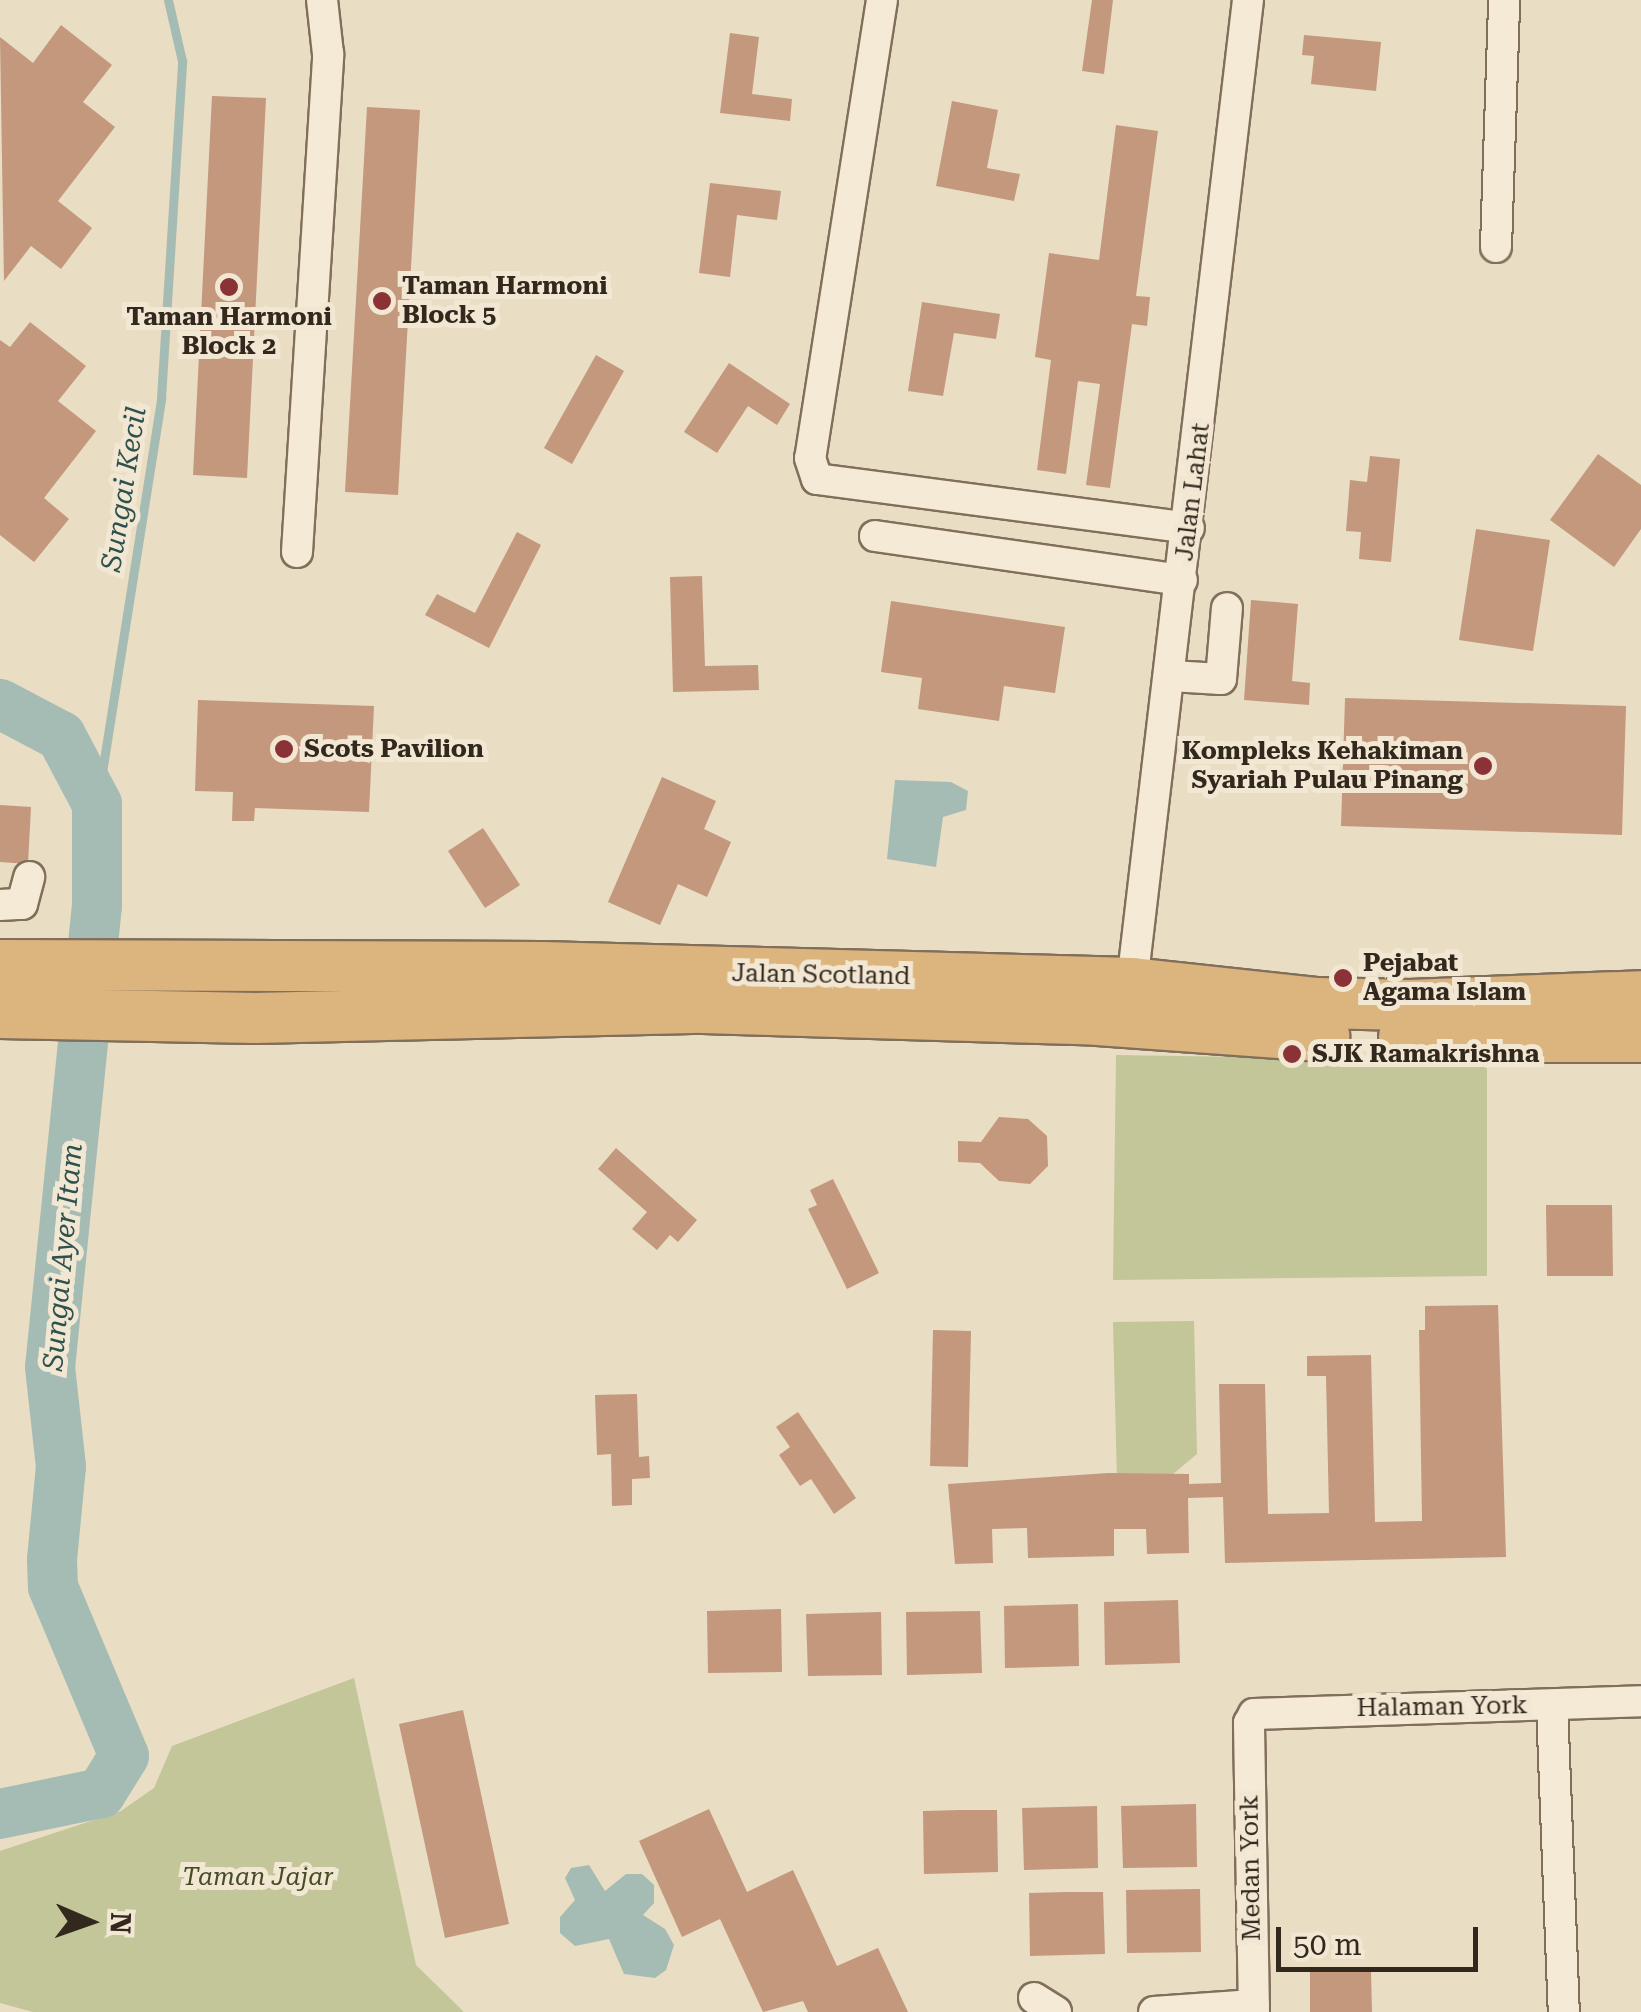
<!DOCTYPE html>
<style>
body{margin:0}
#map{position:relative;width:1641px;height:2012px;overflow:hidden;background:#e9ddc3;font-family:"Roboto Serif",serif}
div>[style]{position:absolute}
.green>*{inset:0;background:#c2c698}
.water>*{inset:0;background:#a5bcb5}
.stream>*{height:9px;margin:-4.5px;padding:0 4.5px;transform-origin:4.5px;border-radius:4.5px;background:#a5bcb5}
.river>*{height:50px;margin:-25px;padding:0 25px;transform-origin:25px;border-radius:25px;background:#a5bcb5}
.building>*{inset:0;background:#c3987d}
.roads{filter:drop-shadow(2px 0 #816f5c) drop-shadow(-2px 0 #816f5c) drop-shadow(0 2px #816f5c) drop-shadow(0 -2px #816f5c)}
.minor>*{height:30px;margin:-15px;padding:0 15px;transform-origin:15px;border-radius:15px;background:#f5ead5}
.trunk>*{height:50px;margin:-25px;padding:0 25px;transform-origin:25px;border-radius:25px;background:#dcb47d}
.dots>*{width:28px;height:28px;translate:-50% -50%;box-sizing:border-box;border:5px solid #f1e7d2;border-radius:50%}
span{translate:-50% -50%;white-space:nowrap;text-align:center;line-height:1.15;-webkit-text-stroke:10px #f1e7d2;paint-order:stroke}
.poi-label{font-size:25px;color:#33281e;font-weight:700}
.left{translate:0 -50%;text-align:left}
.right{translate:-100% -50%;text-align:right}
.street-label{font-size:25px;color:#33281e}
.park-label{font-size:25px;color:#454d27;font-style:italic}
.water-label{font-size:28px;color:#2f514e;font-style:italic}
.north{position:absolute;left:40px;top:1872px;width:100px;height:100px;-webkit-text-stroke:8px #f1e7d2;paint-order:stroke;rotate:92deg;font-size:28px;font-weight:700;line-height:40px;text-align:center;color:#33281e}
.north::after{content:'';display:block;margin:auto;width:35px;height:45px;background:#33281e;clip-path:polygon(50% 0,100% 100%,50% 72%,0 100%)}
.scale{position:absolute;left:1276px;top:1927px;width:202px;height:45px;box-sizing:border-box;border:5px solid #33281e;border-top:0;padding-left:12px;font-size:30px;line-height:35px;white-space:nowrap;color:#33281e;-webkit-text-stroke:8px #f1e7d2;paint-order:stroke}
</style>
<div id="map">
<div class="green">
<i style="clip-path:polygon(1116px 1055px,1487px 1061px,1487px 1276px,1113px 1280px)"></i>
<i style="clip-path:polygon(1194px 1321px,1197px 1454px,1167px 1479px,1117px 1481px,1113px 1322px)"></i>
<i style="clip-path:polygon(354px 1678px,416px 1965px,464px 2012px,33px 2012px,0 2003px,0 1851px,121px 1811px,154px 1788px,172px 1746px)"></i>
</div>
<div class="water">
<i style="clip-path:polygon(895px 780px,951px 782px,968px 791px,966px 810px,943px 817px,936px 867px,887px 859px)"></i>
<i style="clip-path:polygon(589px 1865px,605px 1891px,626px 1874px,642px 1874px,654px 1885px,654px 1903px,643px 1915px,665px 1929px,674px 1945px,666px 1970px,655px 1978px,624px 1974px,609px 1939px,575px 1946px,560px 1933px,560px 1917px,575px 1900px,565px 1878px,571px 1868px)"></i>
</div>
<div class="stream">
<i style="left:97px;top:804px;width:411px;rotate:-81deg"></i>
<i style="left:161px;top:398px;width:338px;rotate:-86.4deg"></i>
<i style="left:182px;top:61px;width:63px;rotate:-102.9deg"></i>
</div>
<div class="river">
<i style="left:0;top:704px;width:69px;rotate:27.7deg"></i>
<i style="left:61px;top:736px;width:77px;rotate:62.1deg"></i>
<i style="left:97px;top:804px;width:101px;rotate:90deg"></i>
<i style="left:97px;top:905px;width:464px;rotate:95.8deg"></i>
<i style="left:50px;top:1367px;width:100px;rotate:83.7deg"></i>
<i style="left:61px;top:1466px;width:94px;rotate:95.5deg"></i>
<i style="left:52px;top:1560px;width:27px;rotate:88deg"></i>
<i style="left:53px;top:1587px;width:183px;rotate:67.2deg"></i>
<i style="left:124px;top:1756px;width:44px;rotate:121.9deg"></i>
<i style="left:101px;top:1793px;width:103px;rotate:168.3deg"></i>
</div>
<div class="building">
<i style="clip-path:polygon(1092px 0,1113px 0,1104px 74px,1082px 71px)"></i>
<i style="clip-path:polygon(61px 25px,112px 65px,83px 102px,115px 127px,58px 201px,92px 228px,61px 269px,31px 246px,4px 281px,0 37px,33px 63px)"></i>
<i style="clip-path:polygon(730px 33px,759px 37px,752px 94px,792px 99px,790px 121px,720px 113px)"></i>
<i style="clip-path:polygon(1304px 35px,1381px 42px,1376px 91px,1311px 84px,1314px 56px,1302px 55px)"></i>
<i style="clip-path:polygon(212px 96px,266px 98px,247px 478px,193px 475px)"></i>
<i style="clip-path:polygon(952px 101px,998px 110px,987px 168px,1020px 174px,1014px 201px,936px 186px)"></i>
<i style="clip-path:polygon(367px 107px,420px 110px,398px 495px,345px 492px)"></i>
<i style="clip-path:polygon(1116px 125px,1158px 131px,1136px 296px,1150px 297px,1147px 326px,1132px 324px,1110px 488px,1086px 485px,1100px 384px,1078px 381px,1066px 474px,1037px 470px,1051px 360px,1035px 357px,1049px 253px,1099px 260px)"></i>
<i style="clip-path:polygon(710px 183px,781px 191px,777px 220px,737px 215px,730px 277px,699px 273px)"></i>
<i style="clip-path:polygon(922px 302px,1000px 314px,996px 339px,954px 333px,943px 396px,908px 391px)"></i>
<i style="clip-path:polygon(30px 322px,86px 366px,58px 401px,96px 431px,44px 498px,69px 519px,34px 562px,0 535px,0 340px,10px 347px)"></i>
<i style="clip-path:polygon(596px 355px,624px 371px,572px 464px,544px 448px)"></i>
<i style="clip-path:polygon(729px 363px,790px 404px,777px 425px,748px 406px,717px 453px,684px 432px)"></i>
<i style="clip-path:polygon(1598px 454px,1641px 485px,1641px 529px,1614px 567px,1550px 520px)"></i>
<i style="clip-path:polygon(1370px 456px,1400px 459px,1391px 562px,1359px 559px,1361px 532px,1346px 531px,1350px 480px,1367px 482px)"></i>
<i style="clip-path:polygon(1476px 529px,1550px 540px,1533px 651px,1459px 640px)"></i>
<i style="clip-path:polygon(517px 532px,541px 545px,489px 648px,425px 615px,437px 594px,475px 613px)"></i>
<i style="clip-path:polygon(702px 576px,705px 666px,758px 665px,759px 690px,673px 692px,670px 577px)"></i>
<i style="clip-path:polygon(1251px 600px,1298px 604px,1292px 681px,1310px 683px,1309px 705px,1244px 700px)"></i>
<i style="clip-path:polygon(891px 601px,1065px 627px,1055px 693px,1004px 686px,999px 721px,918px 709px,922px 678px,881px 672px)"></i>
<i style="clip-path:polygon(1345px 698px,1626px 706px,1622px 835px,1341px 826px)"></i>
<i style="clip-path:polygon(198px 700px,374px 706px,369px 812px,255px 808px,254px 821px,232px 821px,233px 792px,195px 791px)"></i>
<i style="clip-path:polygon(662px 777px,716px 801px,704px 829px,731px 842px,707px 897px,678px 884px,660px 925px,608px 902px)"></i>
<i style="clip-path:polygon(0 805px,31px 807px,28px 864px,0 862px)"></i>
<i style="clip-path:polygon(483px 828px,520px 885px,485px 908px,448px 851px)"></i>
<i style="clip-path:polygon(999px 1117px,1028px 1119px,1047px 1136px,1048px 1166px,1030px 1184px,999px 1181px,980px 1163px,958px 1162px,958px 1141px,981px 1142px)"></i>
<i style="clip-path:polygon(616px 1148px,697px 1220px,678px 1242px,670px 1235px,657px 1250px,632px 1229px,647px 1212px,598px 1169px)"></i>
<i style="clip-path:polygon(833px 1179px,879px 1273px,847px 1289px,808px 1209px,817px 1205px,810px 1190px)"></i>
<i style="clip-path:polygon(1546px 1205px,1612px 1205px,1613px 1276px,1547px 1276px)"></i>
<i style="clip-path:polygon(1498px 1305px,1506px 1557px,1225px 1563px,1223px 1497px,1188px 1498px,1189px 1553px,1147px 1554px,1146px 1529px,1114px 1529px,1114px 1556px,1028px 1558px,1027px 1528px,992px 1529px,993px 1563px,955px 1564px,948px 1484px,1108px 1473px,1189px 1474px,1189px 1484px,1221px 1483px,1219px 1384px,1265px 1384px,1268px 1514px,1329px 1513px,1326px 1376px,1307px 1376px,1307px 1356px,1371px 1355px,1375px 1522px,1422px 1521px,1419px 1330px,1425px 1330px,1425px 1306px)"></i>
<i style="clip-path:polygon(933px 1330px,971px 1331px,968px 1467px,930px 1466px)"></i>
<i style="clip-path:polygon(637px 1394px,639px 1457px,649px 1456px,650px 1478px,632px 1479px,632px 1505px,612px 1506px,611px 1454px,597px 1455px,595px 1395px)"></i>
<i style="clip-path:polygon(798px 1412px,856px 1498px,834px 1514px,811px 1479px,800px 1486px,779px 1455px,790px 1447px,776px 1427px)"></i>
<i style="clip-path:polygon(1178px 1600px,1180px 1663px,1105px 1665px,1104px 1602px)"></i>
<i style="clip-path:polygon(1078px 1604px,1079px 1666px,1005px 1668px,1004px 1606px)"></i>
<i style="clip-path:polygon(781px 1609px,782px 1672px,708px 1673px,707px 1611px)"></i>
<i style="clip-path:polygon(980px 1611px,982px 1673px,907px 1675px,906px 1612px)"></i>
<i style="clip-path:polygon(881px 1612px,882px 1675px,808px 1676px,806px 1614px)"></i>
<i style="clip-path:polygon(463px 1710px,509px 1924px,445px 1938px,399px 1724px)"></i>
<i style="clip-path:polygon(1196px 1804px,1197px 1867px,1123px 1868px,1121px 1806px)"></i>
<i style="clip-path:polygon(1097px 1806px,1098px 1868px,1024px 1870px,1022px 1808px)"></i>
<i style="clip-path:polygon(709px 1809px,747px 1892px,793px 1870px,837px 1966px,878px 1948px,908px 2012px,808px 2012px,803px 2001px,763px 2012px,720px 1919px,682px 1937px,639px 1841px)"></i>
<i style="clip-path:polygon(960px 1810px,997px 1810px,998px 1872px,924px 1874px,923px 1811px)"></i>
<i style="clip-path:polygon(1200px 1889px,1201px 1952px,1127px 1953px,1126px 1890px)"></i>
<i style="clip-path:polygon(1067px 1892px,1103px 1892px,1105px 1954px,1030px 1956px,1029px 1893px)"></i>
<i style="clip-path:polygon(1371px 1971px,1372px 2012px,1310px 2012px,1310px 1972px)"></i>
</div>
<div class="roads">
<div class="minor">
<i style="left:882px;top:0;width:464px;rotate:98.9deg"></i>
<i style="left:810px;top:458px;width:22px;rotate:72deg"></i>
<i style="left:817px;top:479px;width:375px;rotate:7.5deg"></i>
<i style="left:1496px;top:247px;width:247px;rotate:-88.1deg"></i>
<i style="left:875px;top:536px;width:310px;rotate:8.2deg"></i>
<i style="left:297px;top:552px;width:499px;rotate:-86.4deg"></i>
<i style="left:328px;top:54px;width:54px;rotate:-96.3deg"></i>
<i style="left:1171px;top:676px;width:50px;rotate:3.4deg"></i>
<i style="left:1221px;top:679px;width:71px;rotate:-85.2deg"></i>
<i style="left:0;top:905px;width:22px;rotate:-3deg"></i>
<i style="left:22px;top:904px;width:28px;rotate:-75deg"></i>
<i style="left:1132px;top:983px;width:990px;rotate:-83.27deg"></i>
<i style="left:1552px;top:1705px;width:307px;rotate:87.8deg"></i>
<i style="left:1034px;top:1998px;width:26px;rotate:32deg"></i>
<i style="left:1154px;top:2012px;width:100px;rotate:-4deg"></i>
<i style="left:1254px;top:2012px;width:289px;rotate:-91deg"></i>
<i style="left:1249px;top:1723px;width:10px;rotate:-61deg"></i>
<i style="left:1254px;top:1714px;width:387px;rotate:-1.9deg"></i>
</div>
<div class="trunk">
<i style="left:0;top:965px;width:542px;rotate:0.21deg"></i>
<i style="left:542px;top:967px;width:590px;rotate:1.55deg"></i>
<i style="left:1132px;top:983px;width:184px;rotate:6.2deg"></i>
<i style="left:1315px;top:1003px;width:95px;rotate:1.2deg"></i>
<i style="left:1410px;top:1005px;width:231px;rotate:-2.2deg"></i>
<i style="left:0;top:1013px;width:255px;rotate:1.1deg"></i>
<i style="left:255px;top:1018px;width:448px;rotate:-1.3deg"></i>
<i style="left:703px;top:1008px;width:381px;rotate:1.7deg"></i>
<i style="left:1084px;top:1019px;width:241px;rotate:4.1deg"></i>
<i style="left:1404px;top:1037px;width:237px"></i>
</div>
</div>
<div class="dots">
<i style="left:229px;top:287px;background:#8a3235"></i>
<i style="left:382px;top:301px;background:#8a3235"></i>
<i style="left:284px;top:749px;background:#8a3235"></i>
<i style="left:1483px;top:766px;background:#8a3235"></i>
<i style="left:1343px;top:978px;background:#8a3235"></i>
<i style="left:1292px;top:1054px;background:#8a3235"></i>
</div>
<div class="poi-label">
<span class="left" style="left:402px;top:301px">Taman Harmoni<br>Block 5</span>
<span style="left:229px;top:332px">Taman Harmoni<br>Block 2</span>
<span class="left" style="left:304px;top:749px">Scots Pavilion</span>
<span class="right" style="left:1463px;top:766px">Kompleks Kehakiman<br>Syariah Pulau Pinang</span>
<span class="left" style="left:1363px;top:978px">Pejabat<br>Agama Islam</span>
<span class="left" style="left:1312px;top:1054px">SJK Ramakrishna</span>
</div>
<div class="street-label">
<span style="left:1193px;top:492px;rotate:-83deg">Jalan Lahat</span>
<span style="left:821px;top:975px;rotate:1deg">Jalan Scotland</span>
<span style="left:1442px;top:1707px;rotate:-1deg">Halaman York</span>
<span style="left:1251px;top:1868px;rotate:-91deg">Medan York</span>
</div>
<div class="park-label">
<span style="left:258px;top:1877px">Taman Jajar</span>
</div>
<div class="water-label">
<span style="left:124px;top:489px;rotate:-81deg">Sungai Kecil</span>
<span style="left:63px;top:1257px;rotate:-85deg">Sungai Ayer Itam</span>
</div>
<div class="north">N</div>
<div class="scale">50 m</div>
</div>
